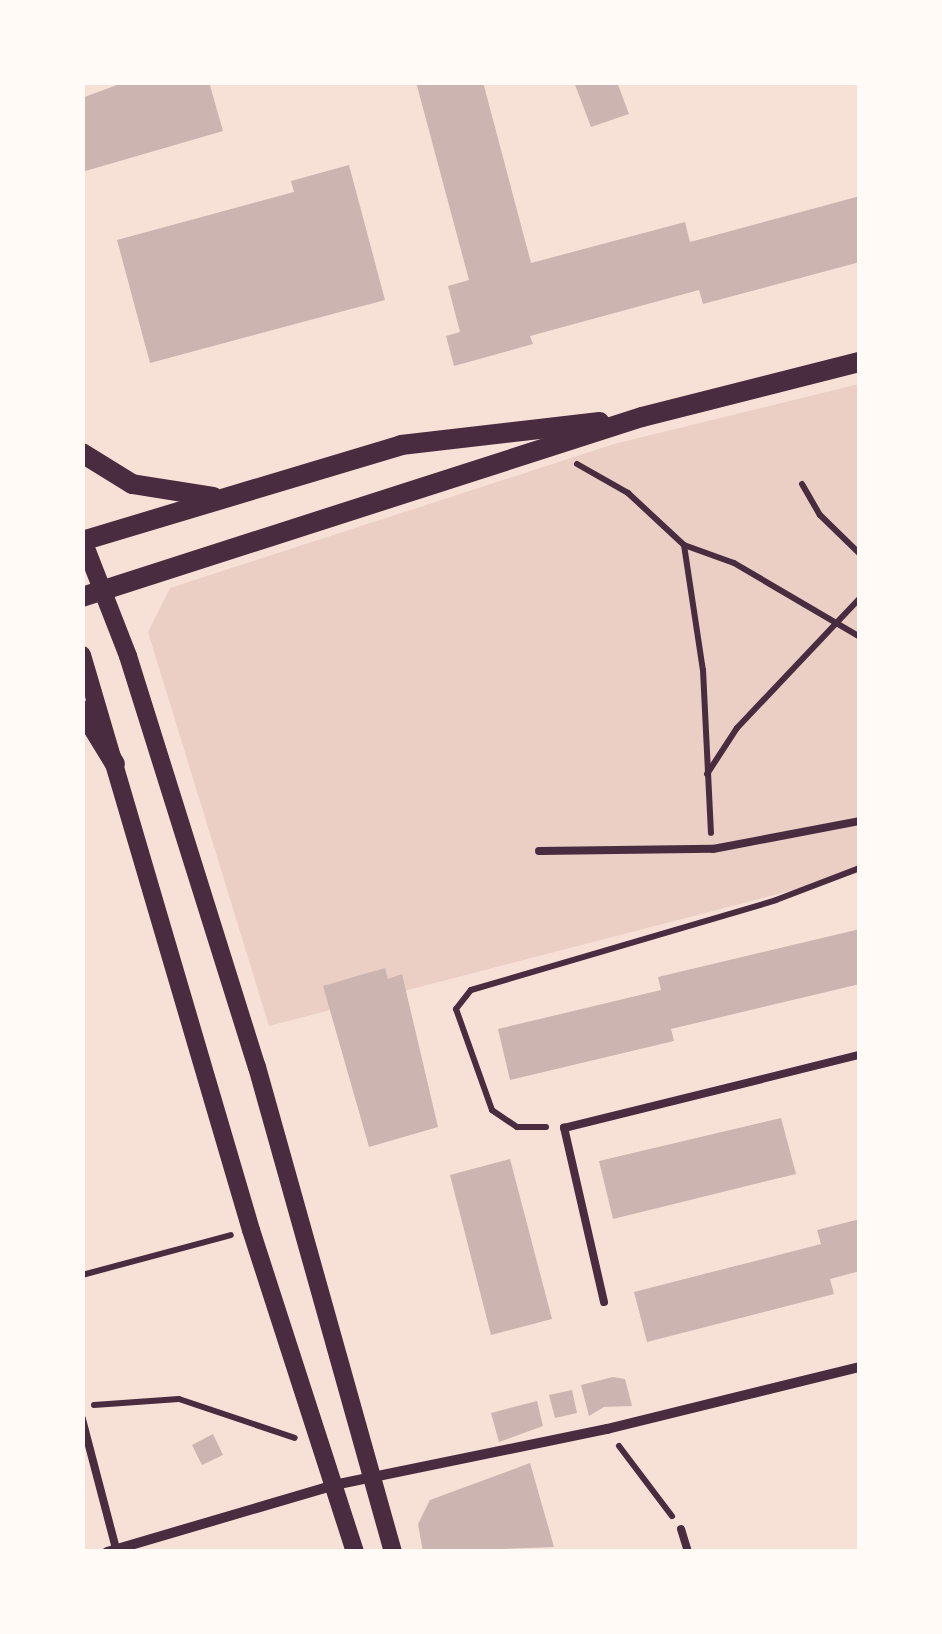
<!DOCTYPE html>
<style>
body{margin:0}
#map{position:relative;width:942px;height:1634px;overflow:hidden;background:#f7e1d7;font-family:"Noto Sans",sans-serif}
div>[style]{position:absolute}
.green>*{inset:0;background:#ebcfc5}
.building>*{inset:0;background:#ccb4b1}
.path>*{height:6px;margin:-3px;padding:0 3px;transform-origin:3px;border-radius:3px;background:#4a2c40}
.service>*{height:8px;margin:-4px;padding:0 4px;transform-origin:4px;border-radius:4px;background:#4a2c40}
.minor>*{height:10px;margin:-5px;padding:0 5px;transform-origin:5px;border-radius:5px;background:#4a2c40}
.tertiary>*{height:18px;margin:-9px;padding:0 9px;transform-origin:9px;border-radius:9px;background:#4a2c40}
.secondary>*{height:20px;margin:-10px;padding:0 10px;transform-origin:10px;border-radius:10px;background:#4a2c40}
span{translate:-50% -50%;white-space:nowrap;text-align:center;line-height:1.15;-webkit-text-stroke:9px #fffaf5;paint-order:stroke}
.frame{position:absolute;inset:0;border:85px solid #fffaf5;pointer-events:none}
</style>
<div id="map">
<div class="green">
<i style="clip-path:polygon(859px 384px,859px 873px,269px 1026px,148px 632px,170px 588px,614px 444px)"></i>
</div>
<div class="building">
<i style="clip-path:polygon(125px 82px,209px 82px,223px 131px,82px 172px,82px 98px)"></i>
<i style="clip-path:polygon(416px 82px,483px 82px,531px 263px,685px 222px,690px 242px,860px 196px,860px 262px,703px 304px,699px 290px,530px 336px,533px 344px,454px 366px,446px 336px,460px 332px,448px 286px,469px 280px)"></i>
<i style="clip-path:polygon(574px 82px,617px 82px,629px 114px,591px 127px)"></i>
<i style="clip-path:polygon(349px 165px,385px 300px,150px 363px,117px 240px,294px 192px,291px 181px)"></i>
<i style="clip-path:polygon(860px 929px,860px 984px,671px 1029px,674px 1041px,510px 1080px,498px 1029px,661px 990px,658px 977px)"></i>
<i style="clip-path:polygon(385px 968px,388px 979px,402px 974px,438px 1127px,369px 1147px,323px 986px)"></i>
<i style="clip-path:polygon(781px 1118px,796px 1174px,613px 1219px,599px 1161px)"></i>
<i style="clip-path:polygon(510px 1159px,552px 1319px,491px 1335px,450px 1175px)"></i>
<i style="clip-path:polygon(860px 1219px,860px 1271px,830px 1279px,834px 1294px,647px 1342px,634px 1292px,821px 1244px,817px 1230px)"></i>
<i style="clip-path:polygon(613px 1377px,625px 1379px,632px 1406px,604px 1407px,589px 1416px,581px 1385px)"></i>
<i style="clip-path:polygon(572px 1390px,577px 1413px,555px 1418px,549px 1395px)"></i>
<i style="clip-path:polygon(537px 1401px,543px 1426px,499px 1442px,491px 1413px)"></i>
<i style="clip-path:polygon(213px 1434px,223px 1455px,202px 1465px,192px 1445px)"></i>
<i style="clip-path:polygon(530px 1463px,554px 1547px,423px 1552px,418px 1524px,430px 1500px)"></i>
</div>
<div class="path">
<i style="left:577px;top:464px;width:59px;rotate:29.6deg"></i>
<i style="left:628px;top:493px;width:76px;rotate:42.9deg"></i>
<i style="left:684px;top:545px;width:53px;rotate:19.8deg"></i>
<i style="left:734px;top:563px;width:146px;rotate:30.4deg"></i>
<i style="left:802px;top:484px;width:36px;rotate:60deg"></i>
<i style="left:820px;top:515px;width:56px;rotate:44.3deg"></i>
<i style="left:684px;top:545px;width:126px;rotate:81.4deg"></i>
<i style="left:703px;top:670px;width:163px;rotate:87.2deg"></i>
<i style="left:707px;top:774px;width:55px;rotate:-56.9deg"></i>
<i style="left:737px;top:728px;width:179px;rotate:-46.6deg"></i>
<i style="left:546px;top:1127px;width:29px;rotate:180deg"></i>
<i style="left:517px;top:1127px;width:30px;rotate:-146deg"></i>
<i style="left:492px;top:1110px;width:107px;rotate:-109.6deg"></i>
<i style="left:456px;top:1009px;width:24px;rotate:-52deg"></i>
<i style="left:471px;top:990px;width:318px;rotate:-16.4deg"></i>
<i style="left:776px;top:900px;width:90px;rotate:-20.9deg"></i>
<i style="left:82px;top:1275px;width:154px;rotate:-15deg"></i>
<i style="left:94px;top:1405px;width:85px;rotate:-4deg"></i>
<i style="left:179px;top:1399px;width:122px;rotate:18.6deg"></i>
<i style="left:619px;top:1446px;width:88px;rotate:52.9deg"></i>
</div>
<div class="service">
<i style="left:539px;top:851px;width:174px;rotate:-0.7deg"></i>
<i style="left:713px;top:849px;width:150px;rotate:-10.8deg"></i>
<i style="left:604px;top:1302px;width:179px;rotate:-102.9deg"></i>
<i style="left:564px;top:1128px;width:305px;rotate:-13.9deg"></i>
<i style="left:82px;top:1419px;width:134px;rotate:75.3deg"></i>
<i style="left:681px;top:1529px;width:24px;rotate:73deg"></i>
</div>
<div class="minor">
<i style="left:107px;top:1552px;width:237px;rotate:-16.4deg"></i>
<i style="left:334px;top:1485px;width:279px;rotate:-11.6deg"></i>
<i style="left:607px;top:1429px;width:260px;rotate:-13.8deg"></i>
</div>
<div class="tertiary">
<i style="left:82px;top:538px;width:127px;rotate:68.7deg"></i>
<i style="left:128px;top:656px;width:431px;rotate:72.6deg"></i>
<i style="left:257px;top:1067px;width:504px;rotate:74.34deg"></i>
<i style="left:82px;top:655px;width:599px;rotate:73.62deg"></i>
<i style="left:251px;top:1230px;width:338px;rotate:72.1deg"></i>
</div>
<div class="secondary">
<i style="left:82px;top:453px;width:59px;rotate:31.8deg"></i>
<i style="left:132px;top:484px;width:82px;rotate:9.1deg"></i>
<i style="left:82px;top:541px;width:333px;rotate:-16.7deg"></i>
<i style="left:401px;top:445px;width:200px;rotate:-6.6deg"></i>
<i style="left:82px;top:597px;width:588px;rotate:-17.82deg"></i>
<i style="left:642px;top:417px;width:225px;rotate:-14.2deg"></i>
<i style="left:82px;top:710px;width:63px;rotate:58.6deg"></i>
</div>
<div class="frame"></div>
</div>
